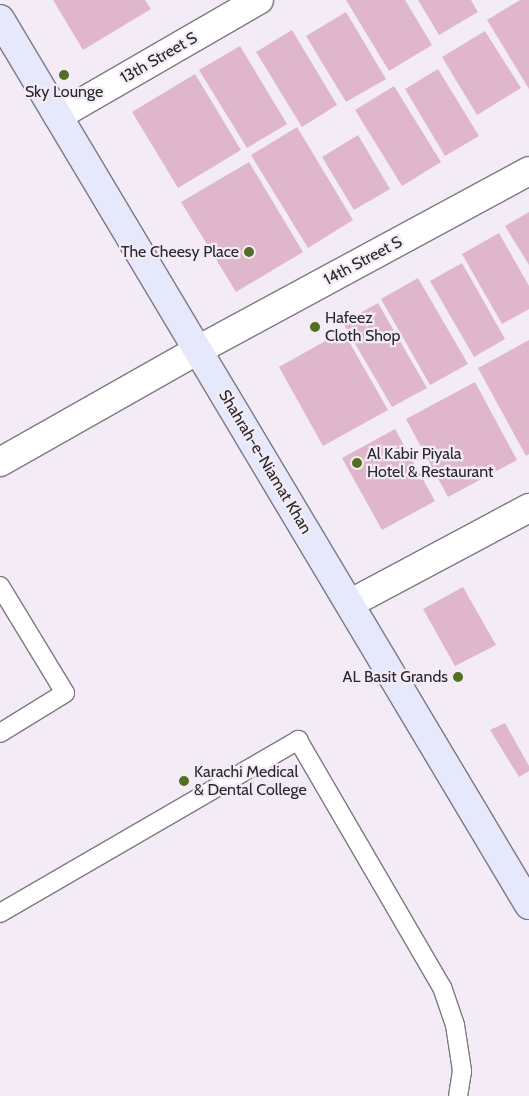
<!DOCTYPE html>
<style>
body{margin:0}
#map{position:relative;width:529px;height:1096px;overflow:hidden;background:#f3ecf7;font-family:Cabin,sans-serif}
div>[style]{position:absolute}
.building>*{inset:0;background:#e0b7ca}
.roads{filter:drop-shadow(1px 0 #7e7882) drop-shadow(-1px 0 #7e7882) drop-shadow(0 1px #7e7882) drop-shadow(0 -1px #7e7882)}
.lane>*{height:18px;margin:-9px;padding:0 9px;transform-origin:9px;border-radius:9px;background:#fff}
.street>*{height:28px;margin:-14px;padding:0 14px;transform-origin:14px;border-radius:14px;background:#fff}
.secondary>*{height:28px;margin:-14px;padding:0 14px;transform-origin:14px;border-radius:14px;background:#e6e8fc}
.dots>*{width:14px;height:14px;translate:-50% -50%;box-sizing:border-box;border:2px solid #f3ecf7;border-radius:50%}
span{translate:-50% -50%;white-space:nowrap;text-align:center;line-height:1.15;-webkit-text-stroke:4.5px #f3ecf7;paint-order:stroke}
.street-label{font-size:16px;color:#2a272b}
.poi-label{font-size:16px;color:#2a272b}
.right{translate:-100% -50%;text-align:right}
.left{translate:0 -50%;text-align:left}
</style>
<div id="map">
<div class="building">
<i style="clip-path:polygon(53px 0,145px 0,151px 9px,83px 50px)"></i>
<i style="clip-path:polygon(346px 0,405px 0,432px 45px,389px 71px)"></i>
<i style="clip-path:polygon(418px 0,471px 0,478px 12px,439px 35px)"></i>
<i style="clip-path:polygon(520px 0,529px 0,529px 89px,487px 20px)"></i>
<i style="clip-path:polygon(346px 12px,386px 79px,346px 102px,306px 36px)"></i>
<i style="clip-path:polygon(292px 30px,337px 105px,302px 127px,256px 52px)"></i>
<i style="clip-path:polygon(485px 31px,521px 88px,477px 115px,442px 57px)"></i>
<i style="clip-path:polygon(240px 46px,287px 124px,247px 148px,199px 70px)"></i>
<i style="clip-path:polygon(438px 69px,479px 136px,445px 156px,405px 89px)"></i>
<i style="clip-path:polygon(195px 74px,241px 150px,178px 188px,132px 112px)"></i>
<i style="clip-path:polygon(394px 86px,441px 162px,402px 186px,355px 110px)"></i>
<i style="clip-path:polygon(297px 127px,353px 220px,308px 248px,251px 155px)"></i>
<i style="clip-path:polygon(358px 135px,390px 189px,354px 210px,322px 157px)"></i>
<i style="clip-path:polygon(249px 162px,303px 252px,236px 292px,181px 202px)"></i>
<i style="clip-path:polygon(529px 212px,529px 265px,505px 226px)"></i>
<i style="clip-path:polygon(499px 233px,529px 286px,529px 309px,502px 324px,462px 254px)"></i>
<i style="clip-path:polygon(462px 263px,505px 339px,474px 357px,430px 281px)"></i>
<i style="clip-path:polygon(418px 278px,468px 364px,430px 385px,381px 299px)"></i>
<i style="clip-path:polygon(378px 303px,427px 388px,392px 407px,343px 323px)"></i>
<i style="clip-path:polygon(343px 331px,388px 410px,323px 446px,279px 367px)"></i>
<i style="clip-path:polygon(529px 340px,529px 454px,526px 456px,478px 368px)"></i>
<i style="clip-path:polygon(475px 382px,517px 460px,448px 497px,406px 419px)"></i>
<i style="clip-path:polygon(395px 429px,435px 501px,382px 530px,342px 458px)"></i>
<i style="clip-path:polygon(463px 587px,496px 645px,455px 666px,423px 609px)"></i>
<i style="clip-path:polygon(505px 723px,529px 766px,529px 771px,519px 777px,490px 730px)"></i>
</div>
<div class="roads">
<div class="lane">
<i style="left:0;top:586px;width:125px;rotate:58.7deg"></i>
<i style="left:65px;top:693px;width:76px;rotate:148.4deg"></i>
<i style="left:0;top:913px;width:345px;rotate:-30.1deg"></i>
<i style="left:298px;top:740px;width:286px;rotate:59.8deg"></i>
<i style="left:442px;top:987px;width:40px;rotate:71.1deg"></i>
<i style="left:455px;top:1025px;width:47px;rotate:81.3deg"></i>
<i style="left:462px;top:1071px;width:25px;rotate:99deg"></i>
</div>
<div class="street">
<i style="left:58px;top:116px;width:232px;rotate:-30deg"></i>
<i style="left:0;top:462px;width:227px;rotate:-29.5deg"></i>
<i style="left:198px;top:350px;width:376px;rotate:-28.4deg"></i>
<i style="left:351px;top:603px;width:202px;rotate:-28.1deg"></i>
</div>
<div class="secondary">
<i style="left:0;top:19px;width:1032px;rotate:59.16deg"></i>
</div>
</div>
<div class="dots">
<i style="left:64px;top:75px;background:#536f23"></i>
<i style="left:249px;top:252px;background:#536f23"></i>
<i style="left:315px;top:327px;background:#536f23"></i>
<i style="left:357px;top:463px;background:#536f23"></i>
<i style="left:458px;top:677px;background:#536f23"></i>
<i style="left:184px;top:781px;background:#536f23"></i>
</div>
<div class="street-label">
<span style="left:159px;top:58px;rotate:-30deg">13th Street S</span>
<span style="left:363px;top:261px;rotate:-28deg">14th Street S</span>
<span style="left:265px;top:462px;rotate:59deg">Shahrah-e-Niamat Khan</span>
</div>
<div class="poi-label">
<span style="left:64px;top:92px">Sky Lounge</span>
<span class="right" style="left:239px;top:252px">The Cheesy Place</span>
<span class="left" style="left:325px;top:327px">Hafeez<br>Cloth Shop</span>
<span class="left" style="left:367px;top:463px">Al Kabir Piyala<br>Hotel &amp; Restaurant</span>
<span class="right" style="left:448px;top:677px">AL Basit Grands</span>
<span class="left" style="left:194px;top:781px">Karachi Medical<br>&amp; Dental College</span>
</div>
</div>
